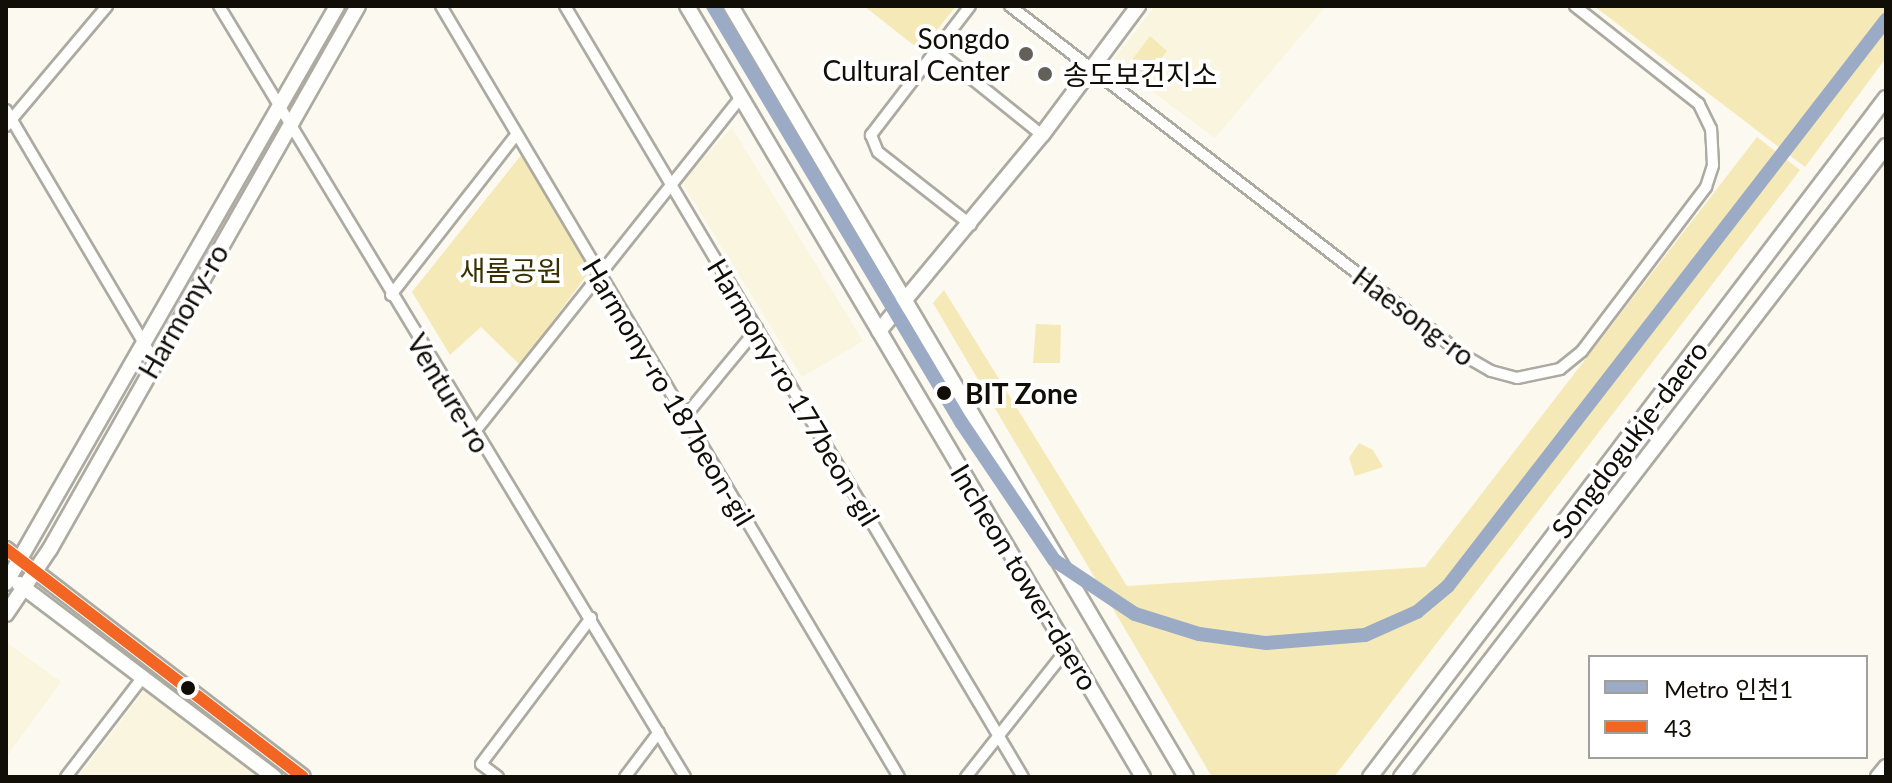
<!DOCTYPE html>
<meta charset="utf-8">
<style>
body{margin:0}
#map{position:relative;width:1892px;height:783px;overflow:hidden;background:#fbf9f0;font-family:Lato,"Noto Sans KR",sans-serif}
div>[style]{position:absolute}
.built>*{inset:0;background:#faf5de}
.green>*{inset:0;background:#f5eab7}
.roads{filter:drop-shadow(2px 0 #acaaa1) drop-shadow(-2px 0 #acaaa1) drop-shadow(0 2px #acaaa1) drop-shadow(0 -2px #acaaa1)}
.street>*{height:10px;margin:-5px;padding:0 5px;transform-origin:5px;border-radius:5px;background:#fefefd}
.secondary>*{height:14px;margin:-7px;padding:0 7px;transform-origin:7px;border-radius:7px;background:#fefefd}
.bus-1>*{height:12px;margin:-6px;padding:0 6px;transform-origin:6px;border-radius:6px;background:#f26522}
.metro-1>*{height:14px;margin:-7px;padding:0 7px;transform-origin:7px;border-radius:7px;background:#9babc5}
.dots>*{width:22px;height:22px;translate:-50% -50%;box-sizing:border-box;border:4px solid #fff;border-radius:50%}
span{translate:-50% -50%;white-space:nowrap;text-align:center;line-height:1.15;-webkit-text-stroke:8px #fff;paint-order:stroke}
.poi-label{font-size:28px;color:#100e06}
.right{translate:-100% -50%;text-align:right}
.left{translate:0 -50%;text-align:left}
.park-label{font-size:28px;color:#393000}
.street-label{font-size:28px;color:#100e06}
.stop-label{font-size:28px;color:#100e06;font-weight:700}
.frame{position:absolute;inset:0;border:8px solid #100e06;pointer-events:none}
.legend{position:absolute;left:1588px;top:655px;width:280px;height:104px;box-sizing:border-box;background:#fff;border:2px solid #9f9f9b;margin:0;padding:10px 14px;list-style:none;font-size:24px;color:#100e06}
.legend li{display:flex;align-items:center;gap:16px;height:40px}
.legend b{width:40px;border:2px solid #9f9f9b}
</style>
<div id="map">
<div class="built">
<i style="clip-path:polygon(1155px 6px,1326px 6px,1215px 138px,1112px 62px)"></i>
<i style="clip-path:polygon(732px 128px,863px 341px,802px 377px,681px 181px)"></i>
<i style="clip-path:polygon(6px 642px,61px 682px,6px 757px)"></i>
<i style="clip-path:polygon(144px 691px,163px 695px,270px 777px,78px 777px)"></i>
</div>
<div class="green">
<i style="clip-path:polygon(864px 6px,956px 6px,921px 51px)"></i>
<i style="clip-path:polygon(1594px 6px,1886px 6px,1886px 58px,1805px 167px)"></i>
<i style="clip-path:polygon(1150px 36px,1167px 51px,1145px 79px,1128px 65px)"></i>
<i style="clip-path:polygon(1757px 137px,1800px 170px,1334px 777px,1212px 777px,933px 303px,944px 290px,1127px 586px,1425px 567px)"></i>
<i style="clip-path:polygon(522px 154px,592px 268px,520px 365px,481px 327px,450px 355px,412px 292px)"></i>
<i style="clip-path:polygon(1036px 324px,1061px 325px,1060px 363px,1033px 363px)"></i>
<i style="clip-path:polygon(1359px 443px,1373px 450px,1383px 467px,1355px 476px,1349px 458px)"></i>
</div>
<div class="roads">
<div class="street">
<i style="left:219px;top:6px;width:901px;rotate:58.85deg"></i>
<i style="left:441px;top:6px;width:897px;rotate:59.29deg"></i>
<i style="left:565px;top:6px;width:897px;rotate:59.29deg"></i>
<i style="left:970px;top:6px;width:163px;rotate:127.5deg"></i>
<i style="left:871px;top:135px;width:18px;rotate:68deg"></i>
<i style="left:878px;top:152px;width:118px;rotate:38.1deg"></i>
<i style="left:1010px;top:6px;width:574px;rotate:37.57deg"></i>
<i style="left:1465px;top:356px;width:30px;rotate:30deg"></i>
<i style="left:1491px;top:371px;width:27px;rotate:15deg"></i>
<i style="left:1517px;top:378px;width:44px;rotate:-11.8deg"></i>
<i style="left:1560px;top:369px;width:28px;rotate:-39deg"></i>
<i style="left:1582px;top:351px;width:206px;rotate:-52.9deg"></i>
<i style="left:1706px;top:187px;width:23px;rotate:-72deg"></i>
<i style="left:1713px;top:165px;width:36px;rotate:-93deg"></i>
<i style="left:1711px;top:129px;width:28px;rotate:-116deg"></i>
<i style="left:1699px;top:104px;width:158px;rotate:-141.7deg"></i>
<i style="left:935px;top:49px;width:137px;rotate:38.8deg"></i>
<i style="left:6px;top:110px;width:291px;rotate:59.4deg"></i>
<i style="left:6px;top:126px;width:157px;rotate:-49.9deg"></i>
<i style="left:391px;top:295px;width:203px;rotate:-52deg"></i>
<i style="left:686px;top:415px;width:112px;rotate:-50.5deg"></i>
<i style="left:473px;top:434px;width:432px;rotate:-51.5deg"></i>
<i style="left:66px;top:777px;width:126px;rotate:-52.4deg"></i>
<i style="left:498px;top:777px;width:21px;rotate:-143deg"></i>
<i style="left:481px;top:764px;width:183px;rotate:-53deg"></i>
<i style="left:625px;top:777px;width:56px;rotate:-52.9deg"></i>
<i style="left:966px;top:777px;width:163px;rotate:-51.7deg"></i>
</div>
<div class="secondary">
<i style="left:687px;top:6px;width:896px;rotate:59.4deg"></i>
<i style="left:731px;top:6px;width:895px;rotate:59.45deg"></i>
<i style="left:879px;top:331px;width:255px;rotate:-50.3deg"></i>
<i style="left:1042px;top:135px;width:161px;rotate:-53.3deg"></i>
<i style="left:6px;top:549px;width:374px;rotate:37.5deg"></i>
<i style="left:6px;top:583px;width:665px;rotate:-60.16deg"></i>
<i style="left:19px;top:584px;width:320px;rotate:37.1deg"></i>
<i style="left:6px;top:614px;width:78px;rotate:-55.9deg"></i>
<i style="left:50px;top:549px;width:624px;rotate:-60.44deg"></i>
<i style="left:1370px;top:777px;width:853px;rotate:-52.77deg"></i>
<i style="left:1401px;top:777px;width:796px;rotate:-52.45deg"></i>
<i style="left:1878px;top:777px;width:13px;rotate:-51deg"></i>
</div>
</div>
<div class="bus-1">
<i style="left:6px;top:549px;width:374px;rotate:37.5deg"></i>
</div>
<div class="metro-1">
<i style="left:713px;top:6px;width:484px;rotate:59.2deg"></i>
<i style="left:961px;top:422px;width:166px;rotate:56deg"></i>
<i style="left:1054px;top:560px;width:97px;rotate:33.7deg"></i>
<i style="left:1135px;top:614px;width:67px;rotate:17.4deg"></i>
<i style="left:1199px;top:634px;width:68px;rotate:7.7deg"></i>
<i style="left:1266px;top:643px;width:99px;rotate:-4.6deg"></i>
<i style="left:1365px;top:635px;width:57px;rotate:-23.9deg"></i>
<i style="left:1417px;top:612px;width:40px;rotate:-40deg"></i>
<i style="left:1448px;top:586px;width:716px;rotate:-52.27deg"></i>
</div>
<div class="dots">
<i style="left:1026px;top:54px;background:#626058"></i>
<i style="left:1045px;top:74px;background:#626058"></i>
<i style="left:944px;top:393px;background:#100e06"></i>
<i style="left:188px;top:688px;background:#100e06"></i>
</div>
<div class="poi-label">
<span class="right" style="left:1010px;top:54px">Songdo<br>Cultural Center</span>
<span class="left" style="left:1063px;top:74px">송도보건지소</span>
</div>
<div class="park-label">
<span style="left:511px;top:270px">새롬공원</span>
</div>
<div class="street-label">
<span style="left:183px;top:311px;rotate:-60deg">Harmony-ro</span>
<span style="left:1414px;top:316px;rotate:37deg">Haesong-ro</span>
<span style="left:669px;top:392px;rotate:59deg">Harmony-ro 187beon-gil</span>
<span style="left:794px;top:392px;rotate:59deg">Harmony-ro 177beon-gil</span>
<span style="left:449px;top:393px;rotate:59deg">Venture-ro</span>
<span style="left:1629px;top:439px;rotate:-53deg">Songdogukje-daero</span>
<span style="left:1025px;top:577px;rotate:59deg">Incheon tower-daero</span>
</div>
<div class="stop-label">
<span class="left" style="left:965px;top:393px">BIT Zone</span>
</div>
<div class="frame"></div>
<ul class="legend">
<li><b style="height:10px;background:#9babc5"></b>Metro 인천1</li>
<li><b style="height:10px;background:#f26522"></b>43</li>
</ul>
</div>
